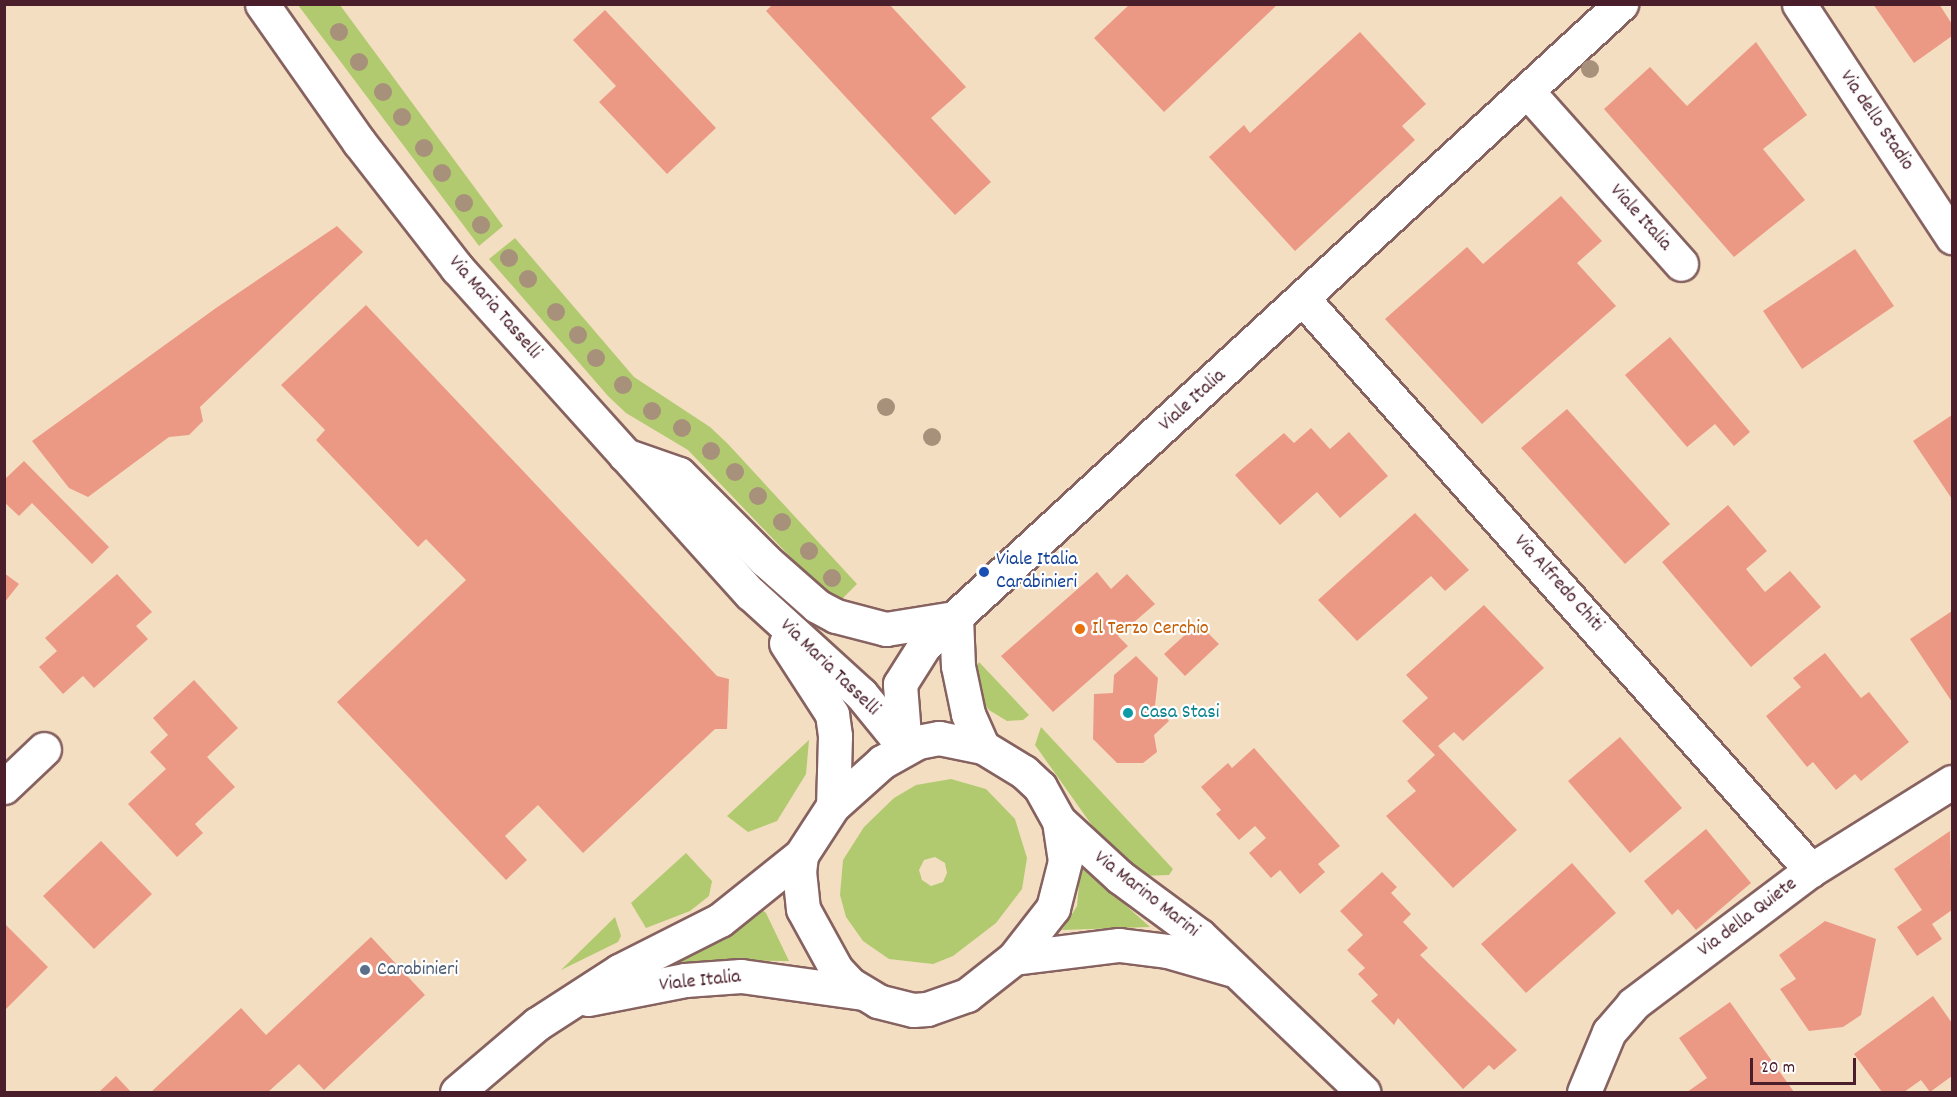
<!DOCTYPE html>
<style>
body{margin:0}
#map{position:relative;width:1957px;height:1097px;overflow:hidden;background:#f4dec2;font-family:Dekko,sans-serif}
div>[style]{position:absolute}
.green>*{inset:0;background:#b1ca6f}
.building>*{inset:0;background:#eb9984}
.roads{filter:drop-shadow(2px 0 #866260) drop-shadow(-2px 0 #866260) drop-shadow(0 2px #866260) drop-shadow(0 -2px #866260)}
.minor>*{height:33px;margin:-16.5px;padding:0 16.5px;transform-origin:16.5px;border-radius:16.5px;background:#fff}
.major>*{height:33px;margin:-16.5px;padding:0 16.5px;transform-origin:16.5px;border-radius:16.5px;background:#fff}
.trees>*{width:18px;height:18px;margin:-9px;border-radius:50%;background:#a8917a}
.dots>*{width:16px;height:16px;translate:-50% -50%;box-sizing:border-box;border:3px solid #fff;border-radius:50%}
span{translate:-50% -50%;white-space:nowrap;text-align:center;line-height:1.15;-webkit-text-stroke:4.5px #fff;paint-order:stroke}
.street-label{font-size:20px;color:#4a1f2b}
.transit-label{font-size:20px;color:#164399}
.left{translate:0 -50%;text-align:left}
.food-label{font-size:20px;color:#c56008}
.culture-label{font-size:20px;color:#0d838f}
.service-label{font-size:20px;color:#4e5e75}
.frame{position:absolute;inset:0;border:6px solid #4a1f2b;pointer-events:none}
.scale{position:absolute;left:1750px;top:1058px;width:106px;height:27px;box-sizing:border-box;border:3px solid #4a1f2b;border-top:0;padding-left:8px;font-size:18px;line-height:21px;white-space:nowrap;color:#4a1f2b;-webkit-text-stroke:4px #fff;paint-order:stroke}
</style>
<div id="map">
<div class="green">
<i style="clip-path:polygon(298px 5px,340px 5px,503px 226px,479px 246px)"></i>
<i style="clip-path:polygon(515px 238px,634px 377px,710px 427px,728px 444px,857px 584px,841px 600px,820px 588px,688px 450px,626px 413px,608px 396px,489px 259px)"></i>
<i style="clip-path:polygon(979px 662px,1029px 715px,1023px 720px,1007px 721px,989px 710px,979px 697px,973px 673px)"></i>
<i style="clip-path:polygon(1041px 727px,1173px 869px,1169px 875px,1141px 876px,1101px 838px,1035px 745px)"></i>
<i style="clip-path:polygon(809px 740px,806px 774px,777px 821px,748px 832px,727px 816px)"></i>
<i style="clip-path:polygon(evenodd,951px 779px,986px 789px,1015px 819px,1027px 858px,1022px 889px,996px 923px,953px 956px,933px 964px,889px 959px,863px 941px,846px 917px,840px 895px,843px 860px,864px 827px,894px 798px,916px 785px,951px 779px,935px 857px,945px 863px,947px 873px,943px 882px,931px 886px,922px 880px,919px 870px,924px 860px,935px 857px)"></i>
<i style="clip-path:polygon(686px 853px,712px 881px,709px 896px,690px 911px,646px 928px,631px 903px)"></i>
<i style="clip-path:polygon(1081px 863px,1093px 876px,1150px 927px,1062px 930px,1077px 906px)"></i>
<i style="clip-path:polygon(760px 908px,766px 913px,789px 961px,716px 960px,664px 968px,660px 957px)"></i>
<i style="clip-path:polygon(615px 917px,621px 936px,618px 942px,561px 970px)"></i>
</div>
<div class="building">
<i style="clip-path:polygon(773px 4px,889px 4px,966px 87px,931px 118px,991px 182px,955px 215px,766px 11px)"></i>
<i style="clip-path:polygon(1130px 4px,1278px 4px,1164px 112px,1094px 38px)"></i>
<i style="clip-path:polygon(1873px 4px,1939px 4px,1952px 24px,1952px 36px,1914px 63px)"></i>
<i style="clip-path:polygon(605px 10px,716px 128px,667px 174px,599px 102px,616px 86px,573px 40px)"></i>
<i style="clip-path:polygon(1360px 32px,1426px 104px,1402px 126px,1415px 140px,1295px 251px,1209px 157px,1244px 125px,1250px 133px)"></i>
<i style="clip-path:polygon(1756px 42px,1807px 115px,1763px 149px,1805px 200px,1734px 257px,1604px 109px,1650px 67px,1687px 106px)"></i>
<i style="clip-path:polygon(1561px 196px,1602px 241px,1577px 263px,1616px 306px,1482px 424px,1385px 319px,1467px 247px,1483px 264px)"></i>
<i style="clip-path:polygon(337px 226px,363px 252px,200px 407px,203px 421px,189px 435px,169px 437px,88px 497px,69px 488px,32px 441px,216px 308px)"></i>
<i style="clip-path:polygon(1855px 249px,1894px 306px,1802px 369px,1763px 311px)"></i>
<i style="clip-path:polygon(366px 305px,717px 676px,729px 679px,727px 729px,715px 729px,583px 853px,538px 805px,505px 836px,527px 860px,506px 880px,337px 702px,466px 580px,426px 539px,418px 547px,316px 440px,325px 430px,281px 385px)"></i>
<i style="clip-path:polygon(1670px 337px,1750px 432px,1734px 446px,1715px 424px,1687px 447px,1625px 375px)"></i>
<i style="clip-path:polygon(1567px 409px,1670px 524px,1625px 564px,1521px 448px)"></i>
<i style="clip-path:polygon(1952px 415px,1952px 499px,1913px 441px)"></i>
<i style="clip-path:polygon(1311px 428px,1330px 449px,1349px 432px,1388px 476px,1340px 518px,1317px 492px,1280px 525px,1235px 475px,1284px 433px,1294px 443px)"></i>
<i style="clip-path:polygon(24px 461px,109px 547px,92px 564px,32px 503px,19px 516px,4px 502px,4px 480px)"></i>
<i style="clip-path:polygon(1728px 505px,1767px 551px,1746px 569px,1765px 592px,1790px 571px,1821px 607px,1751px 667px,1662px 562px)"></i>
<i style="clip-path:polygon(1415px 513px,1469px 570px,1445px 591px,1431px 576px,1357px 641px,1318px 600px)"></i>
<i style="clip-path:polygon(1097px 572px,1111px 589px,1127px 574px,1155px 604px,1118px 636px,1128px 646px,1053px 712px,1001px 656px)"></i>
<i style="clip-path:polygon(4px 573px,19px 584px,4px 603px)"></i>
<i style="clip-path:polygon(117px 574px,152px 612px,136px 626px,148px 639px,94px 688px,83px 676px,63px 694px,39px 667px,57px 651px,45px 638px)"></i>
<i style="clip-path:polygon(1484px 605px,1544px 668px,1463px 741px,1454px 732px,1438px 746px,1517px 830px,1453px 888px,1386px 816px,1416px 791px,1407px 781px,1435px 755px,1402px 721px,1428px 698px,1406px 675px)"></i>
<i style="clip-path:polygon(1952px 611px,1952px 702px,1910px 639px)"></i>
<i style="clip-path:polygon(1198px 623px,1219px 644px,1185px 676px,1164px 654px)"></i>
<i style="clip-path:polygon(1825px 653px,1861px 698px,1869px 692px,1909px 742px,1861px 781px,1855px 774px,1836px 790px,1813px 762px,1807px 767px,1766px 716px,1801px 687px,1793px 678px)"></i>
<i style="clip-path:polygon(1136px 656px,1158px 678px,1155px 706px,1169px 721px,1154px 735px,1157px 752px,1143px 763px,1117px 763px,1093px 739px,1094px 694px,1113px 693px,1114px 675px)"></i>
<i style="clip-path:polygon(194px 680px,238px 728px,207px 757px,235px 787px,195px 824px,203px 833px,177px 857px,128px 804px,166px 769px,150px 752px,168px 735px,153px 718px)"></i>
<i style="clip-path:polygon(1620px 737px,1682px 808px,1630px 853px,1568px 781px)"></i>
<i style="clip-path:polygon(1254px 748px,1340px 846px,1318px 864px,1325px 872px,1300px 894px,1280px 870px,1271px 878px,1249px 853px,1266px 838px,1255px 826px,1239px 840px,1216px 814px,1221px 810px,1201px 787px,1228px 763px,1232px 768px)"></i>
<i style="clip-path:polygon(1706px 829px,1751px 883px,1696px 930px,1678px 909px,1672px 915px,1644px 881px)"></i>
<i style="clip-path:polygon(1950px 831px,1952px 910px,1932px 924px,1942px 939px,1917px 956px,1897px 927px,1922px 910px,1894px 869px)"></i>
<i style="clip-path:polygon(101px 841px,152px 894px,94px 949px,43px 896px)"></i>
<i style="clip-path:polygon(1572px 863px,1616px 913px,1526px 993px,1481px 944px)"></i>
<i style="clip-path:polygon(1382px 872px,1397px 887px,1391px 893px,1411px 914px,1403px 922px,1428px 948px,1420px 955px,1517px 1050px,1494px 1070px,1489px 1065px,1463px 1089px,1398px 1018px,1394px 1025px,1371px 1001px,1378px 995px,1358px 974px,1365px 968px,1347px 950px,1363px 935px,1340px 911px)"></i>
<i style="clip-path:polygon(1825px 921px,1876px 939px,1861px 1015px,1843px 1027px,1809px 1031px,1780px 989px,1796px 979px,1779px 955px)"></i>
<i style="clip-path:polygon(4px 923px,48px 967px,4px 1011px)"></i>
<i style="clip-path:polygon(371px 937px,425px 995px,324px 1090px,299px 1064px,268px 1092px,151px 1092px,241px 1008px,266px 1035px)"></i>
<i style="clip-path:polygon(1933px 996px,1952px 1023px,1952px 1076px,1930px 1092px,1921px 1080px,1904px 1092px,1882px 1092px,1854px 1054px)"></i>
<i style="clip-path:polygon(1730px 1002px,1794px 1092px,1687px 1092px,1707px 1078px,1679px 1038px)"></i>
<i style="clip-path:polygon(116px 1076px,131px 1092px,99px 1092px)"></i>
</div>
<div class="roads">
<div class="minor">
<i style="left:1799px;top:4px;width:279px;rotate:56.7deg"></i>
<i style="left:1528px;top:92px;width:230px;rotate:48.3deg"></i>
<i style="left:1304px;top:300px;width:763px;rotate:48.35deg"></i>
<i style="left:625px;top:455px;width:57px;rotate:19.4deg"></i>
<i style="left:679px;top:474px;width:122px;rotate:45deg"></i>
<i style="left:765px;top:560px;width:69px;rotate:41.5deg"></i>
<i style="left:817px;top:606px;width:21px;rotate:28deg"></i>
<i style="left:836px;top:616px;width:52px;rotate:14.6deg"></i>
<i style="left:886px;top:629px;width:69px;rotate:-9.2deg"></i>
<i style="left:956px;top:617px;width:49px;rotate:87.7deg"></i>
<i style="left:958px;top:666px;width:49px;rotate:78.2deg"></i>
<i style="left:968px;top:714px;width:36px;rotate:66deg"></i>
<i style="left:905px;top:748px;width:64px;rotate:-94.5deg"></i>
<i style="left:900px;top:684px;width:45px;rotate:-57.7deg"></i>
<i style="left:924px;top:646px;width:948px;rotate:-42.65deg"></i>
<i style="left:4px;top:787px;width:55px;rotate:-43.5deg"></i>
<i style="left:588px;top:999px;width:99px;rotate:-11.1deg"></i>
<i style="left:685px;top:980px;width:56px;rotate:-4.1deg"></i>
<i style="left:741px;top:976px;width:123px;rotate:7.9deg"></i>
<i style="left:457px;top:1092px;width:105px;rotate:-40.4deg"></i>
<i style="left:537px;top:1024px;width:98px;rotate:-32.9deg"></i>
<i style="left:619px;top:971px;width:113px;rotate:-26.8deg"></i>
<i style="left:720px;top:920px;width:104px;rotate:-38.7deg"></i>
<i style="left:1584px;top:1092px;width:65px;rotate:-67.4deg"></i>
<i style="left:1609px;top:1032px;width:37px;rotate:-49deg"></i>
<i style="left:1633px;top:1004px;width:223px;rotate:-37deg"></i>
<i style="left:1811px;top:870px;width:166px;rotate:-32deg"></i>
</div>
<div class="major">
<i style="left:262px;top:4px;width:169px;rotate:54.9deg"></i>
<i style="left:359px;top:142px;width:160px;rotate:52.1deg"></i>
<i style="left:457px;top:268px;width:438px;rotate:48deg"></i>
<i style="left:750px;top:593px;width:150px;rotate:42.3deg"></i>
<i style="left:861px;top:694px;width:70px;rotate:50.8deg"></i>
<i style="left:786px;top:643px;width:85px;rotate:57.1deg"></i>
<i style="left:832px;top:714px;width:22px;rotate:82deg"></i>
<i style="left:835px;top:736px;width:70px;rotate:91.6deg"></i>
<i style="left:939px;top:738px;width:45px;rotate:11.6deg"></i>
<i style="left:983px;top:747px;width:48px;rotate:31.4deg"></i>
<i style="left:1024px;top:772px;width:22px;rotate:43deg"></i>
<i style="left:1040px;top:787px;width:39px;rotate:61deg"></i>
<i style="left:1059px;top:821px;width:40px;rotate:81.5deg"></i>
<i style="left:1065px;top:861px;width:49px;rotate:104.3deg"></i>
<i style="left:1053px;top:908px;width:63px;rotate:128deg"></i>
<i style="left:1014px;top:958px;width:60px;rotate:141.8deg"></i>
<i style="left:967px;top:995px;width:42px;rotate:160.7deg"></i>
<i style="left:927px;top:1009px;width:14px;rotate:176deg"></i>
<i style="left:913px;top:1010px;width:36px;rotate:-166deg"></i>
<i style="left:878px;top:1001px;width:33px;rotate:-149deg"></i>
<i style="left:850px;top:984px;width:21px;rotate:-133deg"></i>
<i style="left:836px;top:969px;width:68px;rotate:-118.8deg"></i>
<i style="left:803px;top:909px;width:37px;rotate:-96deg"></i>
<i style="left:799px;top:872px;width:17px;rotate:-83deg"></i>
<i style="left:801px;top:855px;width:59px;rotate:-56.9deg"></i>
<i style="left:833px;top:806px;width:66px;rotate:-41.9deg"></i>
<i style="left:882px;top:762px;width:41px;rotate:-29.1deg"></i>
<i style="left:918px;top:742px;width:21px;rotate:-11deg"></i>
<i style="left:1059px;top:821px;width:83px;rotate:42.6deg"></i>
<i style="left:1120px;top:877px;width:99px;rotate:36.4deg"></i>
<i style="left:1200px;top:936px;width:226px;rotate:43.7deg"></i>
<i style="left:1014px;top:958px;width:106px;rotate:-7.1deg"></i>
<i style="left:1119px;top:945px;width:48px;rotate:7.1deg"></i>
<i style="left:1167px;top:951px;width:66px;rotate:15.9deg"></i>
</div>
</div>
<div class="trees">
<i style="left:339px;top:32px"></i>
<i style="left:359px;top:62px"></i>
<i style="left:1590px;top:69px"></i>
<i style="left:383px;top:92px"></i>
<i style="left:402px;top:117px"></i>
<i style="left:424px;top:148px"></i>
<i style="left:442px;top:173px"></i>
<i style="left:464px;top:203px"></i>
<i style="left:481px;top:225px"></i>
<i style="left:509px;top:258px"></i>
<i style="left:528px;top:279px"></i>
<i style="left:556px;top:312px"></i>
<i style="left:578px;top:335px"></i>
<i style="left:596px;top:358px"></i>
<i style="left:623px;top:385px"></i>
<i style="left:886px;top:407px"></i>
<i style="left:652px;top:411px"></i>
<i style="left:682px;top:428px"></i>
<i style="left:932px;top:437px"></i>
<i style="left:711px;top:451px"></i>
<i style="left:735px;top:472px"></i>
<i style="left:758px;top:496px"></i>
<i style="left:782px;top:522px"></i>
<i style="left:809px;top:551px"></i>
<i style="left:832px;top:578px"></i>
</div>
<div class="dots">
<i style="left:984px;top:572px;background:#1a4fb4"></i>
<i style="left:1080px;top:629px;background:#e8710a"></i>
<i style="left:1128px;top:713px;background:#0f9aa8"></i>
<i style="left:365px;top:970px;background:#5c6f8a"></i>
</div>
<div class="street-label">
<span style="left:1876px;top:121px;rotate:56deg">Via dello Stadio</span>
<span style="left:1640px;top:218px;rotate:48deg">Viale Italia</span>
<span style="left:494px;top:308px;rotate:49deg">Via Maria Tasselli</span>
<span style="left:1193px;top:401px;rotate:-42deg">Viale Italia</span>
<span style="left:1558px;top:584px;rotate:48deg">Via Alfredo Chiti</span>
<span style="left:829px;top:668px;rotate:44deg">Via Maria Tasselli</span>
<span style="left:1146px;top:895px;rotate:38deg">Via Marino Marini</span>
<span style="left:1748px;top:918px;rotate:-37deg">Via della Quiete</span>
<span style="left:700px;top:982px;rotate:-6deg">Viale Italia</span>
</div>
<div class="transit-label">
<span class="left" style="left:996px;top:572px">Viale Italia<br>Carabinieri</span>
</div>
<div class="food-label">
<span class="left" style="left:1092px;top:629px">Il Terzo Cerchio</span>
</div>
<div class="culture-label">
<span class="left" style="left:1140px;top:713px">Casa Stasi</span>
</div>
<div class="service-label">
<span class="left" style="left:377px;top:970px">Carabinieri</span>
</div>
<div class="frame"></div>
<div class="scale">20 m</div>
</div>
